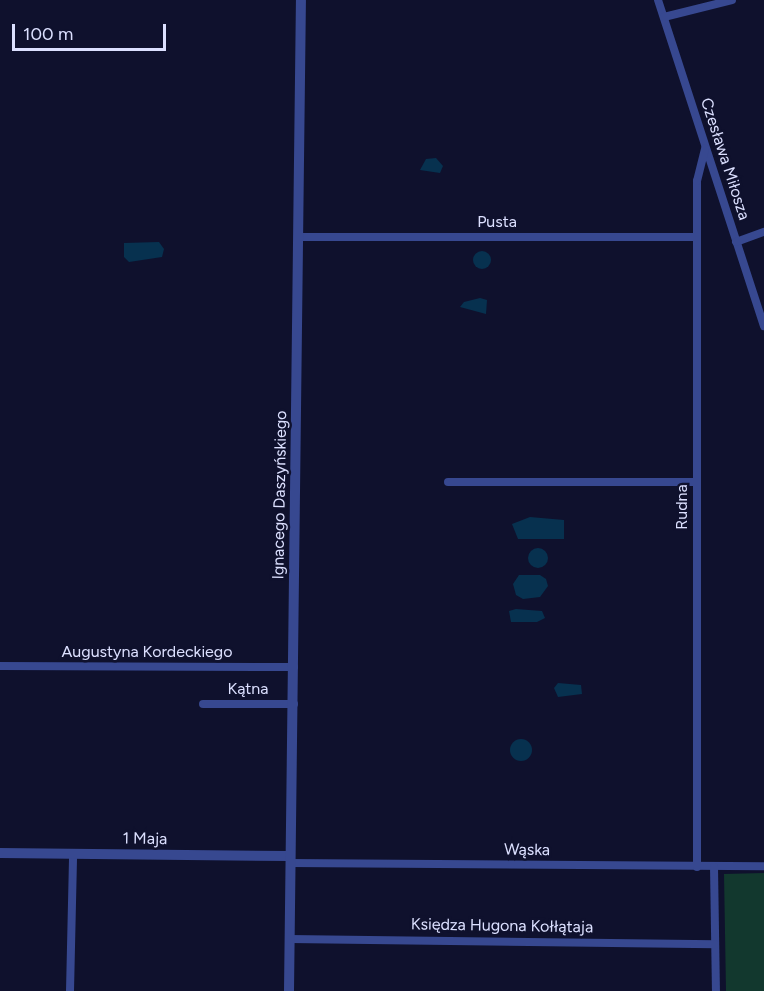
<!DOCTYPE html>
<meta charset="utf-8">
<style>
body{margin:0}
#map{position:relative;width:764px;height:991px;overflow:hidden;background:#0f112d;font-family:Figtree,sans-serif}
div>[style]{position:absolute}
.green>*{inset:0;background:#12382e}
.water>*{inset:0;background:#07314f}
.round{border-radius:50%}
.minor>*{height:8px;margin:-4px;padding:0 4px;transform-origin:4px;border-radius:4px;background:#374890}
.tertiary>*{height:10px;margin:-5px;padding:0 5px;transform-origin:5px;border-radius:5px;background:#374890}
span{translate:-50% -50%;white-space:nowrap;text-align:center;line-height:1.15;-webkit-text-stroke:5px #0f112d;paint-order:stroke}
.street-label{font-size:16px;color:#dce0ff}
.scale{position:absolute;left:12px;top:24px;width:154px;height:27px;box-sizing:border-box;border:3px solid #dce0ff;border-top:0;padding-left:8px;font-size:18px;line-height:21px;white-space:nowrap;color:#dce0ff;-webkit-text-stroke:4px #0f112d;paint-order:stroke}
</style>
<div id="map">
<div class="green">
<i style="clip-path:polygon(764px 873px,764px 991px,726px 991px,724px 874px)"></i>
</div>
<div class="water">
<i style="clip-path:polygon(436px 158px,443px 166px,440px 173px,420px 170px,426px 159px)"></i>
<i style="clip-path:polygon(159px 242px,164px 249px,162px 257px,129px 262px,124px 257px,124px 243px)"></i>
<i class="round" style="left:473px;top:251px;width:18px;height:18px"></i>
<i style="clip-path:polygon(480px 298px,487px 300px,486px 314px,460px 307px,464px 302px)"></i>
<i style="clip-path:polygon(530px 517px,564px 520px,564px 539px,518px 539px,512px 524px)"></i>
<i class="round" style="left:528px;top:548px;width:20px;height:20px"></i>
<i style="clip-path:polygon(519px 575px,540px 575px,546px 579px,548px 586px,540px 597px,523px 599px,516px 595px,513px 584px)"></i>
<i style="clip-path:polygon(516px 609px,542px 611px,545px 618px,537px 622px,511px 622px,509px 611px)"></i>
<i style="clip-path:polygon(558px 683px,581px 685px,582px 694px,558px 697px,554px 688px)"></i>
<i class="round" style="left:510px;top:739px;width:22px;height:22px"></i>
</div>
<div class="minor">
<i style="left:658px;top:0;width:343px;rotate:72deg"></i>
<i style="left:664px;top:17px;width:70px;rotate:-14deg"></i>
<i style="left:298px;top:237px;width:399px"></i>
<i style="left:736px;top:242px;width:30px;rotate:-20deg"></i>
<i style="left:448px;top:482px;width:249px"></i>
<i style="left:0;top:666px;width:294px;rotate:0.2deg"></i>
<i style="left:203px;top:704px;width:91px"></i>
<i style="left:290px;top:863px;width:474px;rotate:0.4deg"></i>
<i style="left:697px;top:867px;width:686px;rotate:-90deg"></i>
<i style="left:697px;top:181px;width:34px;rotate:-76deg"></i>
<i style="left:714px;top:867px;width:124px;rotate:89.1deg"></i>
<i style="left:289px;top:939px;width:426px;rotate:0.7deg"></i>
<i style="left:70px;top:991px;width:137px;rotate:-88.7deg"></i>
</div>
<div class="tertiary">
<i style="left:0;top:853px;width:290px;rotate:0.6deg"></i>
<i style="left:289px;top:991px;width:991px;rotate:-89.31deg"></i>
</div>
<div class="street-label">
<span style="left:725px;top:159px;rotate:72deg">Czesława Miłosza</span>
<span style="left:497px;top:222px">Pusta</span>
<span style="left:280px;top:495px;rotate:-89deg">Ignacego Daszyńskiego</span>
<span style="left:682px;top:507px;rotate:-90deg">Rudna</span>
<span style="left:147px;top:652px">Augustyna Kordeckiego</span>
<span style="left:248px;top:689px">Kątna</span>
<span style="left:145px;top:839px;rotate:1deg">1 Maja</span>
<span style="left:527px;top:850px;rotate:1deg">Wąska</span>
<span style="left:502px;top:926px;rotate:1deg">Księdza Hugona Kołłątaja</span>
</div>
<div class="scale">100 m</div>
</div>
